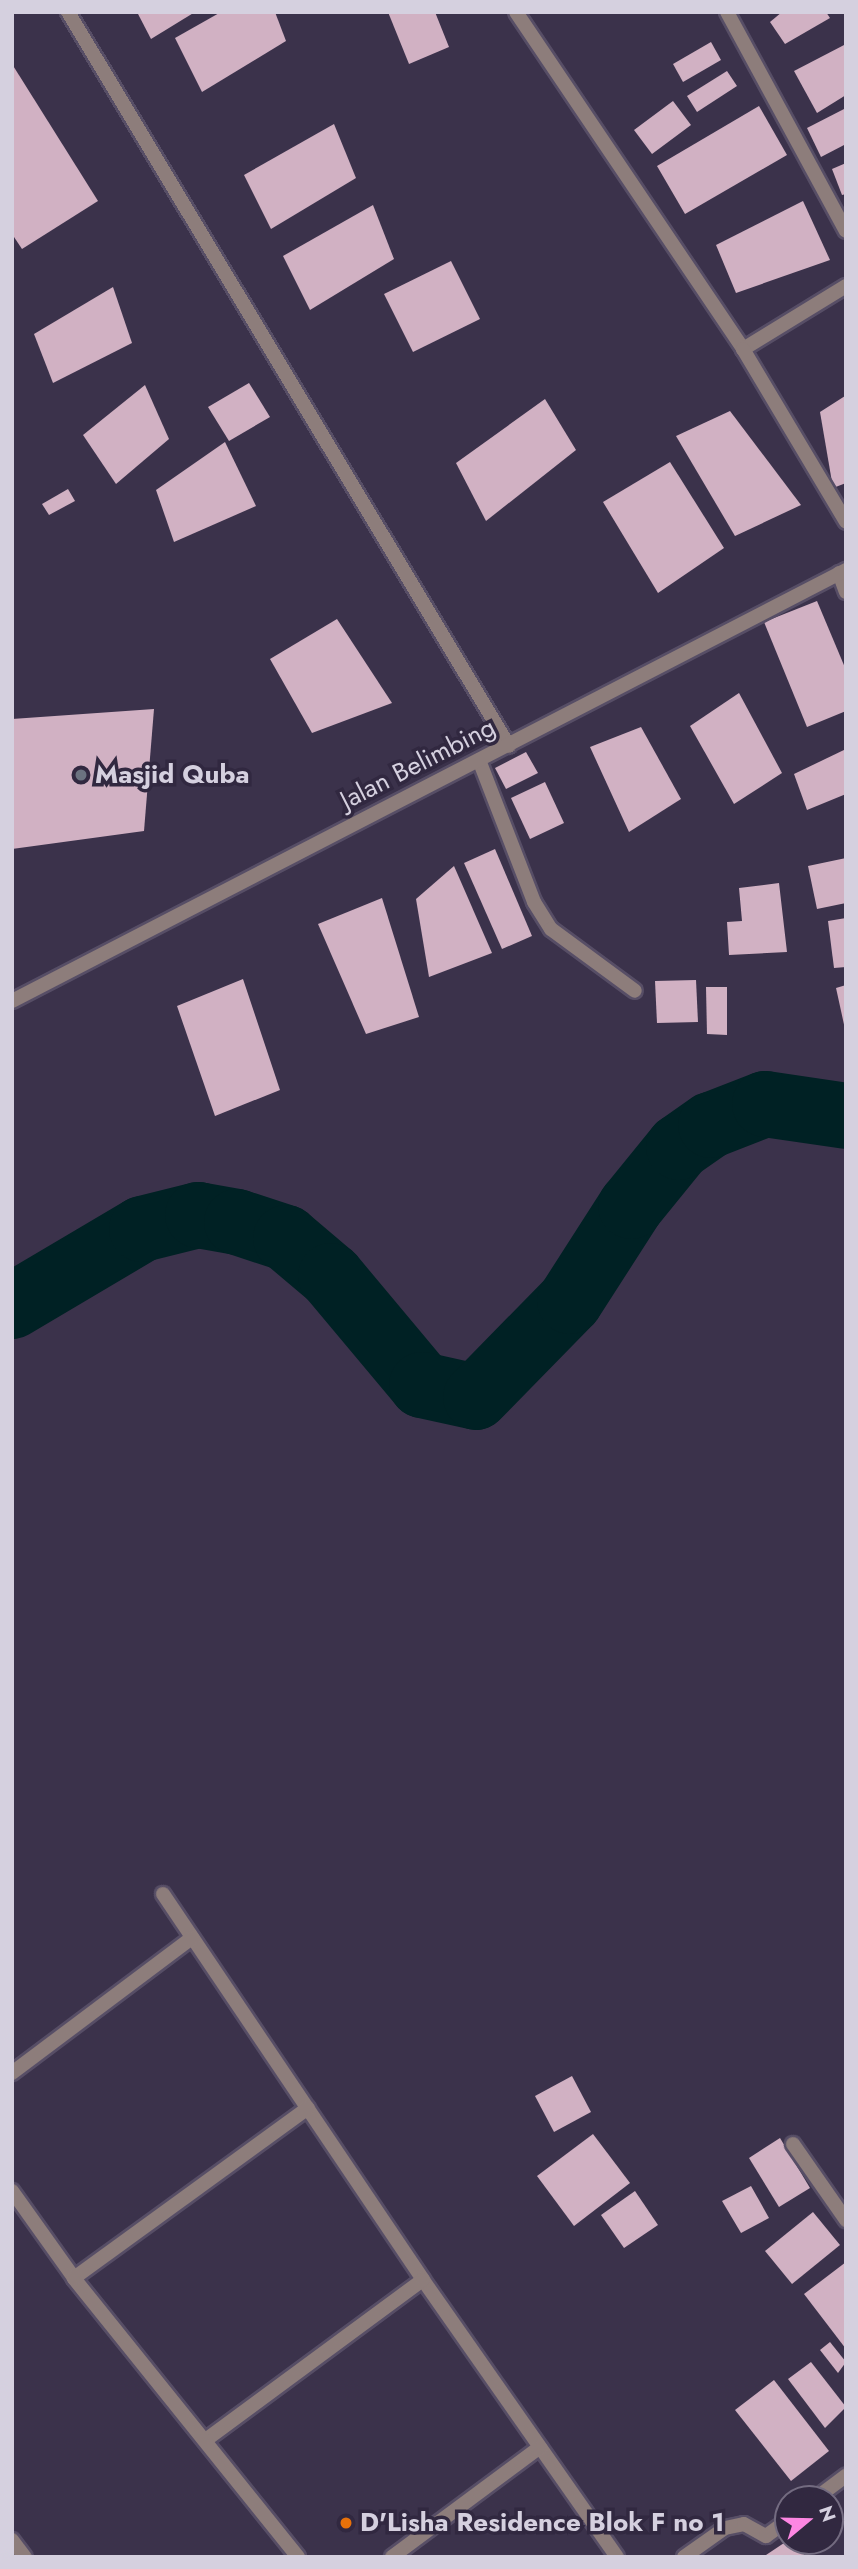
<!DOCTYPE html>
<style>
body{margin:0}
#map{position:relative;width:858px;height:2569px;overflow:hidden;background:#3b324b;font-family:Jost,sans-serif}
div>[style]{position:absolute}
.river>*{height:66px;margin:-33px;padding:0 33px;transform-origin:33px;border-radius:33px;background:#002124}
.building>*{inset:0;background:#d1b1c3}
.roads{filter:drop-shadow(2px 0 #574e66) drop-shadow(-2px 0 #574e66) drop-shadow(0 2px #574e66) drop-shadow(0 -2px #574e66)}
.minor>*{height:14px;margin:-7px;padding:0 7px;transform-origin:7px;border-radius:7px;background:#8d7d7b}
.dots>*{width:19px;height:19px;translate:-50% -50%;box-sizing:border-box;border:4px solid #312840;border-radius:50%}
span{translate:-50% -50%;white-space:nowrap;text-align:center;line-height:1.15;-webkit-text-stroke:7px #312840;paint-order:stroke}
.street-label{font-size:26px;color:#d5d0df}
.poi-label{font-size:26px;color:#d5d0df;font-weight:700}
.left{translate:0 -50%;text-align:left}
.frame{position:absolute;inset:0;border:14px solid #d5d0df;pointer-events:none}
.north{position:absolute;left:774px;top:2485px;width:70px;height:70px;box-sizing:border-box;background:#312840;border:2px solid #736b80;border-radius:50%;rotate:71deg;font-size:19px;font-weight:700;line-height:28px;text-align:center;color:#d5d0df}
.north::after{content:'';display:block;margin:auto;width:24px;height:32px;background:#fd86e2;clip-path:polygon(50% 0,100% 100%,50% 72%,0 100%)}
</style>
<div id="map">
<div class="river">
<i style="left:12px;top:1306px;width:151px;rotate:-30.6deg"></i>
<i style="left:142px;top:1229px;width:58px;rotate:-14deg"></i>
<i style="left:198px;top:1215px;width:40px;rotate:10deg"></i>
<i style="left:237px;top:1222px;width:52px;rotate:18.1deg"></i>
<i style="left:286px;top:1238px;width:59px;rotate:40.2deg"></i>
<i style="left:331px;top:1276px;width:142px;rotate:50.1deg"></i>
<i style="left:422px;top:1385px;width:55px;rotate:12.5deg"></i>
<i style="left:476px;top:1397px;width:134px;rotate:-45.6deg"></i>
<i style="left:570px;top:1301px;width:113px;rotate:-57.3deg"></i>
<i style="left:631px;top:1206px;width:76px;rotate:-50.9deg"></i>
<i style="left:679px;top:1147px;width:39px;rotate:-35deg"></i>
<i style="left:711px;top:1125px;width:58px;rotate:-21.3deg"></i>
<i style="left:765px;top:1104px;width:82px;rotate:8.4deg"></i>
</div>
<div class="building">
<i style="clip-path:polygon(137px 12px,195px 12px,151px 39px)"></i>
<i style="clip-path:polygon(221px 12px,275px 12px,286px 41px,202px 92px,175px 38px)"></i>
<i style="clip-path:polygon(388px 12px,435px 12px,449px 47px,409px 64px)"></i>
<i style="clip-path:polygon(782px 12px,826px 12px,830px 18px,785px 44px,770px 22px)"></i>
<i style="clip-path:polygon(711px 42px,721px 60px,683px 82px,673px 64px)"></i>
<i style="clip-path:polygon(846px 44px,846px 95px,817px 113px,794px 71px)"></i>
<i style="clip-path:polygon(12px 64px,98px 201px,22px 249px,12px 234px)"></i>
<i style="clip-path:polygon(727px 71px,737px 86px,697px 112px,687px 96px)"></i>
<i style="clip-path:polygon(673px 101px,691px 125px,652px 154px,634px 130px)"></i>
<i style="clip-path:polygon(759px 106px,787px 155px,685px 214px,657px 166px)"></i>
<i style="clip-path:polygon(846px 108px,846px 144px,821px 157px,807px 128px)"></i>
<i style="clip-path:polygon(334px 124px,356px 178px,271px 229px,244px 175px)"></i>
<i style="clip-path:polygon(846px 163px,846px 194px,842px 195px,832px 169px)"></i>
<i style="clip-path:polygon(803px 201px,830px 260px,736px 293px,716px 245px)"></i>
<i style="clip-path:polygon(373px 205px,394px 259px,310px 310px,283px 256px)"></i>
<i style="clip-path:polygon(451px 261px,480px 319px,413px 352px,384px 294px)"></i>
<i style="clip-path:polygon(113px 287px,132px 343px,53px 383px,34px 334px)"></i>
<i style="clip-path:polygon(249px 383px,270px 417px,229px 441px,208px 407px)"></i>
<i style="clip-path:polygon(145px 385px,169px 439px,116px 484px,83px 435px)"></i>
<i style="clip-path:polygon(845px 396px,846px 483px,833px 488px,820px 412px)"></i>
<i style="clip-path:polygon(545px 399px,576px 450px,486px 521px,456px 463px)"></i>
<i style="clip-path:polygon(730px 411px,801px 505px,735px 536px,676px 436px)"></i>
<i style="clip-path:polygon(225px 442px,256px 506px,174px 542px,156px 490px)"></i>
<i style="clip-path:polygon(670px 462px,724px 548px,658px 593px,603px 502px)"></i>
<i style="clip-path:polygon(68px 489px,75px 501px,49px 515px,42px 504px)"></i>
<i style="clip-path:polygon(817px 601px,846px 670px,846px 711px,807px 727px,764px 622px)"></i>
<i style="clip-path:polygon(337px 619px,392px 703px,312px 733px,270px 659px)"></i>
<i style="clip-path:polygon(739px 693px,782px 773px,734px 804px,690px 726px)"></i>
<i style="clip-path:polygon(154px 709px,144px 831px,12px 849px,12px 719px)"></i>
<i style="clip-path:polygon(641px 727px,681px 799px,629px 832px,590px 747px)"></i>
<i style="clip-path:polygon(846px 749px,846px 794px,807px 810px,794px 774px)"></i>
<i style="clip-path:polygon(526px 752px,538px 773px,506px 789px,495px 768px)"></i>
<i style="clip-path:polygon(545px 782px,564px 823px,530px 839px,511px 798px)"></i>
<i style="clip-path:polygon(495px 849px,532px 936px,502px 949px,464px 863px)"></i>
<i style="clip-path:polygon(846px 858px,846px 903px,817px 909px,808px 866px)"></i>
<i style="clip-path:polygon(454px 866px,492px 953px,429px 977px,416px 899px)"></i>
<i style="clip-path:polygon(779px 883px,787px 952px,729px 955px,727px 922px,742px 921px,739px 888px)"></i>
<i style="clip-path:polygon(382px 898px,419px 1017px,366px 1034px,318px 924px)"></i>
<i style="clip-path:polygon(846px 918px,846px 967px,834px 968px,828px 921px)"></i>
<i style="clip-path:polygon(243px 979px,280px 1090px,215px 1116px,177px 1006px)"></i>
<i style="clip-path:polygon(696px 980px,698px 1022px,657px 1023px,655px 981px)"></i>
<i style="clip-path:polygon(846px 985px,846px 1029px,845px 1029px,836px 988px)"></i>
<i style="clip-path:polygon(706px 987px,727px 987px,727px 1035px,707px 1034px)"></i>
<i style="clip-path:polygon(572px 2076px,591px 2112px,554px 2132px,535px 2096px)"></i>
<i style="clip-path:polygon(593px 2134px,630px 2183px,574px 2226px,537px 2176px)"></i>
<i style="clip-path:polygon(780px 2138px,810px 2188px,779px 2207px,749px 2158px)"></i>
<i style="clip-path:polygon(751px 2186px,769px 2218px,741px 2233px,722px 2201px)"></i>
<i style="clip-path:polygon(635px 2191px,658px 2225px,624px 2248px,601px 2215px)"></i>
<i style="clip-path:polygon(813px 2212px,840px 2245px,792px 2284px,765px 2251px)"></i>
<i style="clip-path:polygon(846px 2262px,846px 2349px,804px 2294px)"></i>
<i style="clip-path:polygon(830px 2342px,846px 2362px,838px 2373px,820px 2350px)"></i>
<i style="clip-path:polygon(811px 2362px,846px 2407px,825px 2428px,788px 2379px)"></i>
<i style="clip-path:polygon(774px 2380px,829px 2451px,791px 2481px,735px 2410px)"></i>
<i style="clip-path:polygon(787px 2541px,795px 2541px,806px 2557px,763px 2557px)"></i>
</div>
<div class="roads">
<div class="minor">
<i style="left:68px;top:12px;width:856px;rotate:59deg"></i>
<i style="left:516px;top:12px;width:406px;rotate:56deg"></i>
<i style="left:727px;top:12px;width:249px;rotate:61.5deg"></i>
<i style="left:846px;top:286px;width:121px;rotate:148.5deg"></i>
<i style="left:743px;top:349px;width:201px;rotate:59.2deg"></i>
<i style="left:839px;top:573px;width:20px;rotate:70deg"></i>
<i style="left:479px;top:760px;width:152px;rotate:68.8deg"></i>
<i style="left:534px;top:902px;width:32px;rotate:58deg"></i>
<i style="left:551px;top:929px;width:104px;rotate:36.4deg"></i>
<i style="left:12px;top:1001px;width:939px;rotate:-27.33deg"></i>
<i style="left:163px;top:1894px;width:465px;rotate:56deg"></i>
<i style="left:423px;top:2280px;width:338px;rotate:55deg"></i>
<i style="left:12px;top:2073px;width:225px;rotate:-36.9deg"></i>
<i style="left:793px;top:2144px;width:93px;rotate:55.1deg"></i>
<i style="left:12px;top:2191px;width:107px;rotate:54.5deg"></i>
<i style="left:207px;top:2439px;width:268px;rotate:-36.4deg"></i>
<i style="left:815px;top:2499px;width:39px;rotate:-37deg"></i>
<i style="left:12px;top:2540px;width:21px;rotate:53deg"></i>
<i style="left:298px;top:2557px;width:358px;rotate:-128.8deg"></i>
<i style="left:74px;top:2278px;width:289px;rotate:-36deg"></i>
<i style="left:392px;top:2557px;width:184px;rotate:-36.6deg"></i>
<i style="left:684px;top:2557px;width:50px;rotate:-35.3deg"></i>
<i style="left:725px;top:2528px;width:19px;rotate:-12deg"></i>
<i style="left:744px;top:2524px;width:25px;rotate:29deg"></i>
<i style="left:766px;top:2536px;width:27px;rotate:-36deg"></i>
</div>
</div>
<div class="dots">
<i style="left:81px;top:775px;background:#6b7280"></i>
<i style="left:346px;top:2523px;background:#e8710a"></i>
</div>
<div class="street-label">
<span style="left:418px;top:764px;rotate:-27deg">Jalan Belimbing</span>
</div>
<div class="poi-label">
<span class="left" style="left:95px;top:775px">Masjid Quba</span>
<span class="left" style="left:360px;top:2523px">D'Lisha Residence Blok F no 1</span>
</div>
<div class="frame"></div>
<div class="north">N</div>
</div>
